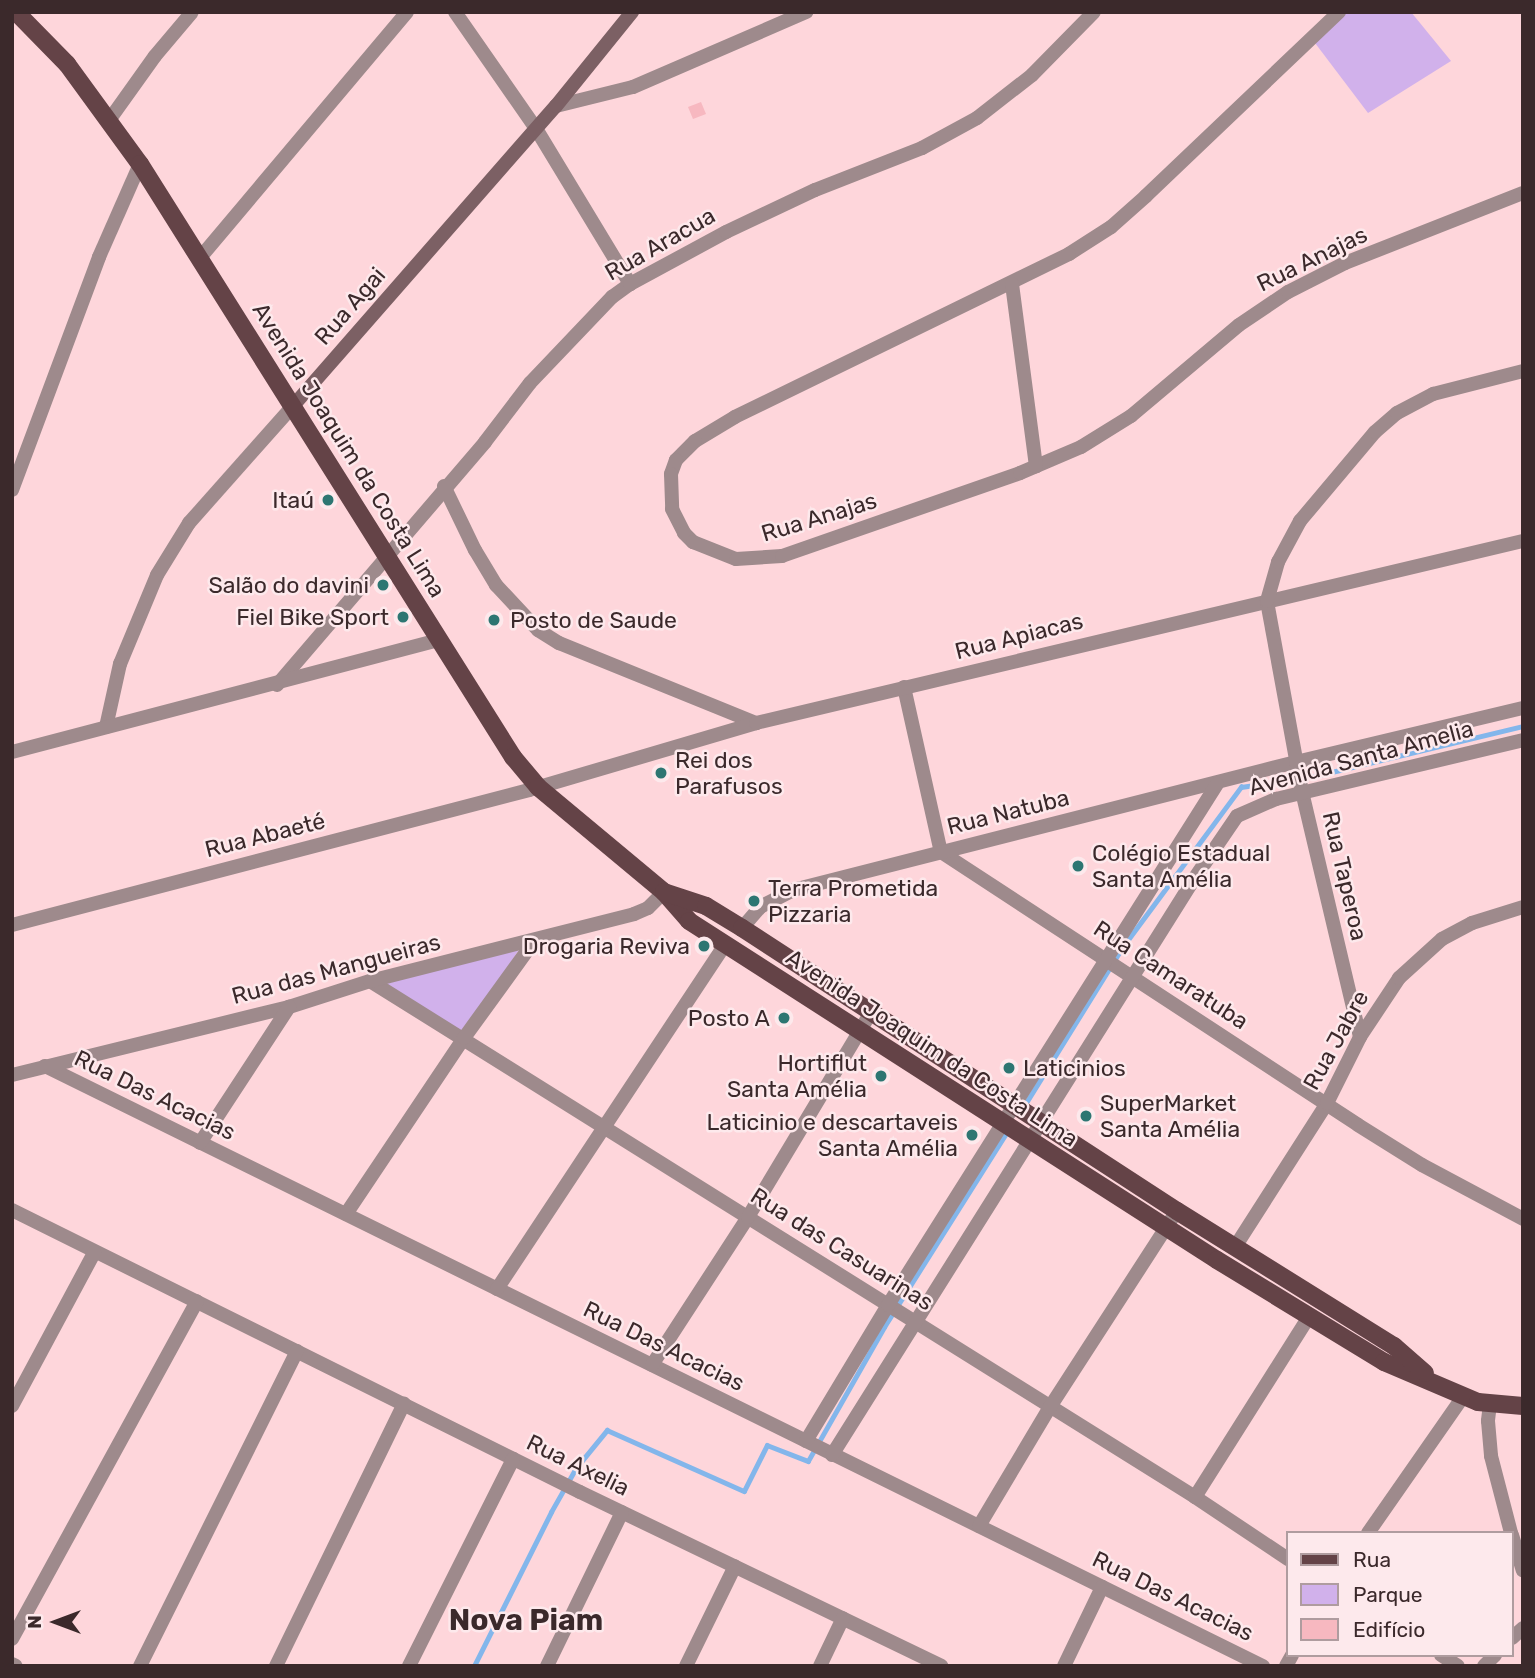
<!DOCTYPE html>
<meta charset="utf-8">
<style>
body{margin:0}
#map{position:relative;width:1535px;height:1678px;overflow:hidden;background:#fed6db;font-family:Rubik,sans-serif}
div>[style]{position:absolute}
.green>*{inset:0;background:#d1b1eb}
.stream>*{height:4.5px;margin:-2.25px;padding:0 2.25px;transform-origin:2.25px;border-radius:2.25px;background:#83b6eb}
.building>*{inset:0;background:#f7b8c0}
.street>*{height:14px;margin:-7px;padding:0 7px;transform-origin:7px;border-radius:7px;background:#9e8a8c}
.secondary>*{height:14px;margin:-7px;padding:0 7px;transform-origin:7px;border-radius:7px;background:#7c6064}
.primary>*{height:18px;margin:-9px;padding:0 9px;transform-origin:9px;border-radius:9px;background:#644347}
.dots>*{width:19px;height:19px;translate:-50% -50%;box-sizing:border-box;border:4px solid #fde9ec;border-radius:50%}
span{translate:-50% -50%;white-space:nowrap;text-align:center;line-height:1.15;-webkit-text-stroke:5px #fde9ec;paint-order:stroke}
.street-label{font-size:23px;color:#3b292b}
.poi-label{font-size:23px;color:#3b292b}
.right{translate:-100% -50%;text-align:right}
.left{translate:0 -50%;text-align:left}
.district-label{font-size:30px;color:#3b292b;font-weight:700}
.frame{position:absolute;inset:0;border:14px solid #3b292b;pointer-events:none}
.legend{position:absolute;left:1286px;top:1531px;width:228px;height:126px;box-sizing:border-box;background:#fde9ec;border:2px solid #af9c9f;margin:0;padding:9px 12px;list-style:none;font-size:21px;color:#3b292b}
.legend li{display:flex;align-items:center;gap:14px;height:35px}
.legend b{width:35px;border:2px solid #af9c9f}
.north{position:absolute;left:21px;top:1587px;width:70px;height:70px;-webkit-text-stroke:5px #fde9ec;paint-order:stroke;rotate:270deg;font-size:19px;font-weight:700;line-height:28px;text-align:center;color:#3b292b}
.north::after{content:'';display:block;margin:auto;width:24px;height:32px;background:#3b292b;clip-path:polygon(50% 0,100% 100%,50% 72%,0 100%)}
</style>
<div id="map">
<div class="green">
<i style="clip-path:polygon(1334px 12px,1411px 12px,1451px 61px,1368px 113px,1312px 39px)"></i>
<i style="clip-path:polygon(524px 942px,462px 1037px,373px 980px)"></i>
</div>
<div class="stream">
<i style="left:1024px;top:1106px;width:190px;rotate:-58.2deg"></i>
<i style="left:1124px;top:945px;width:197px;rotate:-53.5deg"></i>
<i style="left:1241px;top:787px;width:75px;rotate:-8.5deg"></i>
<i style="left:1315px;top:776px;width:214px;rotate:-13.5deg"></i>
<i style="left:474px;top:1666px;width:172px;rotate:-63.4deg"></i>
<i style="left:551px;top:1512px;width:51px;rotate:-60.4deg"></i>
<i style="left:576px;top:1468px;width:49px;rotate:-50.8deg"></i>
<i style="left:607px;top:1430px;width:150px;rotate:24deg"></i>
<i style="left:744px;top:1491px;width:51px;rotate:-63.4deg"></i>
<i style="left:767px;top:1445px;width:44px;rotate:21.3deg"></i>
<i style="left:808px;top:1461px;width:154px;rotate:-60.4deg"></i>
<i style="left:884px;top:1327px;width:233px;rotate:-57.8deg"></i>
</div>
<div class="building">
<i style="clip-path:polygon(701px 102px,706px 114px,693px 119px,688px 107px)"></i>
</div>
<div class="street">
<i style="left:455px;top:12px;width:140px;rotate:55.2deg"></i>
<i style="left:535px;top:127px;width:184px;rotate:58.8deg"></i>
<i style="left:1339px;top:12px;width:267px;rotate:136.4deg"></i>
<i style="left:1146px;top:196px;width:47px;rotate:138.5deg"></i>
<i style="left:1111px;top:227px;width:50px;rotate:147.3deg"></i>
<i style="left:1069px;top:254px;width:372px;rotate:154deg"></i>
<i style="left:735px;top:417px;width:47px;rotate:149deg"></i>
<i style="left:695px;top:441px;width:27px;rotate:135deg"></i>
<i style="left:676px;top:460px;width:15px;rotate:110deg"></i>
<i style="left:671px;top:474px;width:35px;rotate:88deg"></i>
<i style="left:672px;top:509px;width:27px;rotate:63deg"></i>
<i style="left:684px;top:533px;width:13px;rotate:45deg"></i>
<i style="left:693px;top:542px;width:46px;rotate:21.6deg"></i>
<i style="left:736px;top:559px;width:46px;rotate:-3.7deg"></i>
<i style="left:782px;top:556px;width:252px;rotate:-19.2deg"></i>
<i style="left:1020px;top:473px;width:66px;rotate:-23.1deg"></i>
<i style="left:1081px;top:447px;width:59px;rotate:-31.8deg"></i>
<i style="left:1131px;top:416px;width:141px;rotate:-40.1deg"></i>
<i style="left:1239px;top:325px;width:59px;rotate:-34deg"></i>
<i style="left:1288px;top:292px;width:64px;rotate:-27deg"></i>
<i style="left:1345px;top:263px;width:191px;rotate:-21.5deg"></i>
<i style="left:556px;top:106px;width:79px;rotate:-13.9deg"></i>
<i style="left:633px;top:87px;width:189px;rotate:-23.4deg"></i>
<i style="left:110px;top:119px;width:77px;rotate:-54.5deg"></i>
<i style="left:155px;top:56px;width:57px;rotate:-49.9deg"></i>
<i style="left:199px;top:259px;width:323px;rotate:-49.9deg"></i>
<i style="left:1012px;top:284px;width:184px;rotate:82.5deg"></i>
<i style="left:444px;top:486px;width:71px;rotate:64.2deg"></i>
<i style="left:475px;top:550px;width:41px;rotate:59deg"></i>
<i style="left:496px;top:585px;width:62px;rotate:47deg"></i>
<i style="left:538px;top:630px;width:25px;rotate:32deg"></i>
<i style="left:559px;top:643px;width:213px;rotate:22.1deg"></i>
<i style="left:12px;top:490px;width:249px;rotate:-69.5deg"></i>
<i style="left:99px;top:257px;width:102px;rotate:-66.2deg"></i>
<i style="left:277px;top:685px;width:320px;rotate:-49.4deg"></i>
<i style="left:485px;top:442px;width:74px;rotate:-52.7deg"></i>
<i style="left:530px;top:383px;width:119px;rotate:-46.4deg"></i>
<i style="left:612px;top:297px;width:22px;rotate:-36deg"></i>
<i style="left:630px;top:284px;width:109px;rotate:-28.4deg"></i>
<i style="left:726px;top:232px;width:98px;rotate:-25.3deg"></i>
<i style="left:815px;top:190px;width:115px;rotate:-21.4deg"></i>
<i style="left:922px;top:148px;width:63px;rotate:-28.6deg"></i>
<i style="left:977px;top:118px;width:70px;rotate:-38deg"></i>
<i style="left:1032px;top:75px;width:88px;rotate:-45.5deg"></i>
<i style="left:904px;top:687px;width:169px;rotate:77.4deg"></i>
<i style="left:941px;top:852px;width:498px;rotate:33.2deg"></i>
<i style="left:1358px;top:1125px;width:75px;rotate:32deg"></i>
<i style="left:1422px;top:1165px;width:115px;rotate:28.1deg"></i>
<i style="left:106px;top:727px;width:65px;rotate:-77.5deg"></i>
<i style="left:120px;top:664px;width:96px;rotate:-67.4deg"></i>
<i style="left:157px;top:575px;width:61px;rotate:-58.4deg"></i>
<i style="left:189px;top:523px;width:157px;rotate:-48.4deg"></i>
<i style="left:12px;top:752px;width:442px;rotate:-14.7deg"></i>
<i style="left:12px;top:925px;width:534px;rotate:-14.63deg"></i>
<i style="left:529px;top:790px;width:237px;rotate:-16.4deg"></i>
<i style="left:756px;top:723px;width:788px;rotate:-13.35deg"></i>
<i style="left:742px;top:928px;width:28px;rotate:-49deg"></i>
<i style="left:760px;top:907px;width:37px;rotate:-27deg"></i>
<i style="left:793px;top:890px;width:519px;rotate:-14.28deg"></i>
<i style="left:1296px;top:762px;width:233px;rotate:-13.4deg"></i>
<i style="left:370px;top:981px;width:973px;rotate:32.02deg"></i>
<i style="left:1195px;top:1497px;width:112px;rotate:33.7deg"></i>
<i style="left:1360px;top:1037px;width:252px;rotate:-103.3deg"></i>
<i style="left:1302px;top:792px;width:194px;rotate:-100.4deg"></i>
<i style="left:1267px;top:601px;width:41px;rotate:-74.2deg"></i>
<i style="left:1278px;top:562px;width:47px;rotate:-61.8deg"></i>
<i style="left:1300px;top:521px;width:116px;rotate:-49.9deg"></i>
<i style="left:1375px;top:432px;width:29px;rotate:-41deg"></i>
<i style="left:1397px;top:413px;width:41px;rotate:-27.8deg"></i>
<i style="left:1433px;top:394px;width:93px;rotate:-14.3deg"></i>
<i style="left:45px;top:1066px;width:1358px;rotate:26.23deg"></i>
<i style="left:12px;top:1075px;width:285px;rotate:-13.8deg"></i>
<i style="left:289px;top:1007px;width:85px;rotate:-17.8deg"></i>
<i style="left:370px;top:981px;width:272px;rotate:-14.2deg"></i>
<i style="left:634px;top:914px;width:15px;rotate:-23deg"></i>
<i style="left:648px;top:908px;width:23px;rotate:-45deg"></i>
<i style="left:200px;top:1143px;width:163px;rotate:-56.8deg"></i>
<i style="left:12px;top:1210px;width:634px;rotate:26.4deg"></i>
<i style="left:580px;top:1492px;width:401px;rotate:25.7deg"></i>
<i style="left:346px;top:1214px;width:212px;rotate:-56.2deg"></i>
<i style="left:464px;top:1038px;width:121px;rotate:-54.1deg"></i>
<i style="left:1235px;top:1247px;width:171px;rotate:-57.4deg"></i>
<i style="left:1327px;top:1103px;width:74px;rotate:-63.4deg"></i>
<i style="left:1360px;top:1037px;width:71px;rotate:-56.5deg"></i>
<i style="left:1399px;top:978px;width:58px;rotate:-42.2deg"></i>
<i style="left:1442px;top:939px;width:34px;rotate:-28deg"></i>
<i style="left:1472px;top:923px;width:53px;rotate:-17.4deg"></i>
<i style="left:497px;top:1289px;width:414px;rotate:-56.5deg"></i>
<i style="left:652px;top:1365px;width:176px;rotate:-57deg"></i>
<i style="left:748px;top:1217px;width:240px;rotate:-59deg"></i>
<i style="left:1490px;top:1404px;width:17px;rotate:97deg"></i>
<i style="left:1488px;top:1421px;width:35px;rotate:85deg"></i>
<i style="left:1491px;top:1456px;width:80px;rotate:75.4deg"></i>
<i style="left:12px;top:1406px;width:174px;rotate:-61.8deg"></i>
<i style="left:806px;top:1441px;width:159px;rotate:-58.9deg"></i>
<i style="left:888px;top:1305px;width:616px;rotate:-57.73deg"></i>
<i style="left:832px;top:1455px;width:680px;rotate:-57.85deg"></i>
<i style="left:1194px;top:879px;width:76px;rotate:-55.7deg"></i>
<i style="left:1237px;top:816px;width:43px;rotate:-23.6deg"></i>
<i style="left:1276px;top:799px;width:254px;rotate:-13.4deg"></i>
<i style="left:1195px;top:1497px;width:212px;rotate:-57.7deg"></i>
<i style="left:979px;top:1526px;width:139px;rotate:-59.2deg"></i>
<i style="left:1050px;top:1407px;width:234px;rotate:-57.1deg"></i>
<i style="left:1368px;top:1533px;width:166px;rotate:-55.1deg"></i>
<i style="left:1512px;top:1535px;width:37px;rotate:73deg"></i>
<i style="left:1512px;top:1638px;width:15px;rotate:-42deg"></i>
<i style="left:12px;top:1639px;width:385px;rotate:-61.3deg"></i>
<i style="left:1441px;top:1655px;width:20px;rotate:33deg"></i>
<i style="left:12px;top:1664px;width:4px;rotate:27deg"></i>
<i style="left:140px;top:1666px;width:352px;rotate:-63.5deg"></i>
<i style="left:276px;top:1666px;width:292px;rotate:-64deg"></i>
<i style="left:409px;top:1666px;width:232px;rotate:-63.3deg"></i>
<i style="left:547px;top:1666px;width:171px;rotate:-64deg"></i>
<i style="left:686px;top:1666px;width:111px;rotate:-63.9deg"></i>
<i style="left:820px;top:1666px;width:53px;rotate:-64.4deg"></i>
<i style="left:1064px;top:1666px;width:88px;rotate:-64.3deg"></i>
<i style="left:1286px;top:1666px;width:13px;rotate:-61deg"></i>
<i style="left:1484px;top:1666px;width:16px;rotate:-45deg"></i>
</div>
<div class="secondary">
<i style="left:293px;top:406px;width:399px;rotate:-48.8deg"></i>
<i style="left:556px;top:106px;width:121px;rotate:-51deg"></i>
</div>
<div class="primary">
<i style="left:16px;top:12px;width:73px;rotate:45.6deg"></i>
<i style="left:67px;top:64px;width:124px;rotate:53.9deg"></i>
<i style="left:140px;top:164px;width:701px;rotate:57.83deg"></i>
<i style="left:513px;top:757px;width:39px;rotate:50deg"></i>
<i style="left:538px;top:787px;width:164px;rotate:39.8deg"></i>
<i style="left:664px;top:892px;width:38px;rotate:49deg"></i>
<i style="left:689px;top:921px;width:627px;rotate:32.7deg"></i>
<i style="left:1217px;top:1260px;width:196px;rotate:31.4deg"></i>
<i style="left:1384px;top:1362px;width:102px;rotate:23.1deg"></i>
<i style="left:1478px;top:1402px;width:45px;rotate:5.1deg"></i>
<i style="left:664px;top:892px;width:44px;rotate:18.4deg"></i>
<i style="left:706px;top:906px;width:42px;rotate:31.4deg"></i>
<i style="left:742px;top:928px;width:519px;rotate:33.05deg"></i>
<i style="left:1177px;top:1211px;width:256px;rotate:31.9deg"></i>
<i style="left:1394px;top:1346px;width:41px;rotate:41.1deg"></i>
</div>
<div class="dots">
<i style="left:328px;top:500px;background:#2d7672"></i>
<i style="left:383px;top:585px;background:#2d7672"></i>
<i style="left:403px;top:617px;background:#2d7672"></i>
<i style="left:494px;top:620px;background:#2d7672"></i>
<i style="left:661px;top:773px;background:#2d7672"></i>
<i style="left:1078px;top:866px;background:#2d7672"></i>
<i style="left:754px;top:901px;background:#2d7672"></i>
<i style="left:704px;top:946px;background:#2d7672"></i>
<i style="left:784px;top:1018px;background:#2d7672"></i>
<i style="left:1009px;top:1068px;background:#2d7672"></i>
<i style="left:881px;top:1076px;background:#2d7672"></i>
<i style="left:1086px;top:1116px;background:#2d7672"></i>
<i style="left:972px;top:1135px;background:#2d7672"></i>
</div>
<div class="street-label">
<span style="left:660px;top:244px;rotate:-30deg">Rua Aracua</span>
<span style="left:1312px;top:259px;rotate:-26deg">Rua Anajas</span>
<span style="left:350px;top:306px;rotate:-49deg">Rua Agai</span>
<span style="left:349px;top:450px;rotate:58deg">Avenida Joaquim da Costa Lima</span>
<span style="left:819px;top:517px;rotate:-17deg">Rua Anajas</span>
<span style="left:1019px;top:636px;rotate:-14deg">Rua Apiacas</span>
<span style="left:1361px;top:758px;rotate:-15deg">Avenida Santa Amelia</span>
<span style="left:1008px;top:812px;rotate:-14deg">Rua Natuba</span>
<span style="left:265px;top:835px;rotate:-14deg">Rua Abaeté</span>
<span style="left:1345px;top:876px;rotate:77deg">Rua Taperoa</span>
<span style="left:336px;top:969px;rotate:-15deg">Rua das Mangueiras</span>
<span style="left:1171px;top:975px;rotate:33deg">Rua Camaratuba</span>
<span style="left:1336px;top:1040px;rotate:-61deg">Rua Jabre</span>
<span style="left:932px;top:1048px;rotate:33deg">Avenida Joaquim da Costa Lima</span>
<span style="left:155px;top:1095px;rotate:26deg">Rua Das Acacias</span>
<span style="left:842px;top:1249px;rotate:32deg">Rua das Casuarinas</span>
<span style="left:664px;top:1346px;rotate:26deg">Rua Das Acacias</span>
<span style="left:578px;top:1465px;rotate:26deg">Rua Axelia</span>
<span style="left:1173px;top:1596px;rotate:26deg">Rua Das Acacias</span>
</div>
<div class="poi-label">
<span class="right" style="left:314px;top:500px">Itaú</span>
<span class="right" style="left:369px;top:585px">Salão do davini</span>
<span class="right" style="left:389px;top:617px">Fiel Bike Sport</span>
<span class="left" style="left:510px;top:620px">Posto de Saude</span>
<span class="left" style="left:675px;top:773px">Rei dos<br>Parafusos</span>
<span class="left" style="left:1092px;top:866px">Colégio Estadual<br>Santa Amélia</span>
<span class="left" style="left:768px;top:901px">Terra Prometida<br>Pizzaria</span>
<span class="right" style="left:690px;top:946px">Drogaria Reviva</span>
<span class="right" style="left:770px;top:1018px">Posto A</span>
<span class="right" style="left:867px;top:1076px">Hortiflut<br>Santa Amélia</span>
<span class="left" style="left:1023px;top:1068px">Laticinios</span>
<span class="left" style="left:1100px;top:1116px">SuperMarket<br>Santa Amélia</span>
<span class="right" style="left:958px;top:1135px">Laticinio e descartaveis<br>Santa Amélia</span>
</div>
<div class="district-label">
<span style="left:526px;top:1620px">Nova Piam</span>
</div>
<div class="frame"></div>
<ul class="legend">
<li><b style="height:9px;background:#644347"></b>Rua</li>
<li><b style="height:19px;background:#d1b1eb"></b>Parque</li>
<li><b style="height:19px;background:#f7b8c0"></b>Edifício</li>
</ul>
<div class="north">N</div>
</div>
